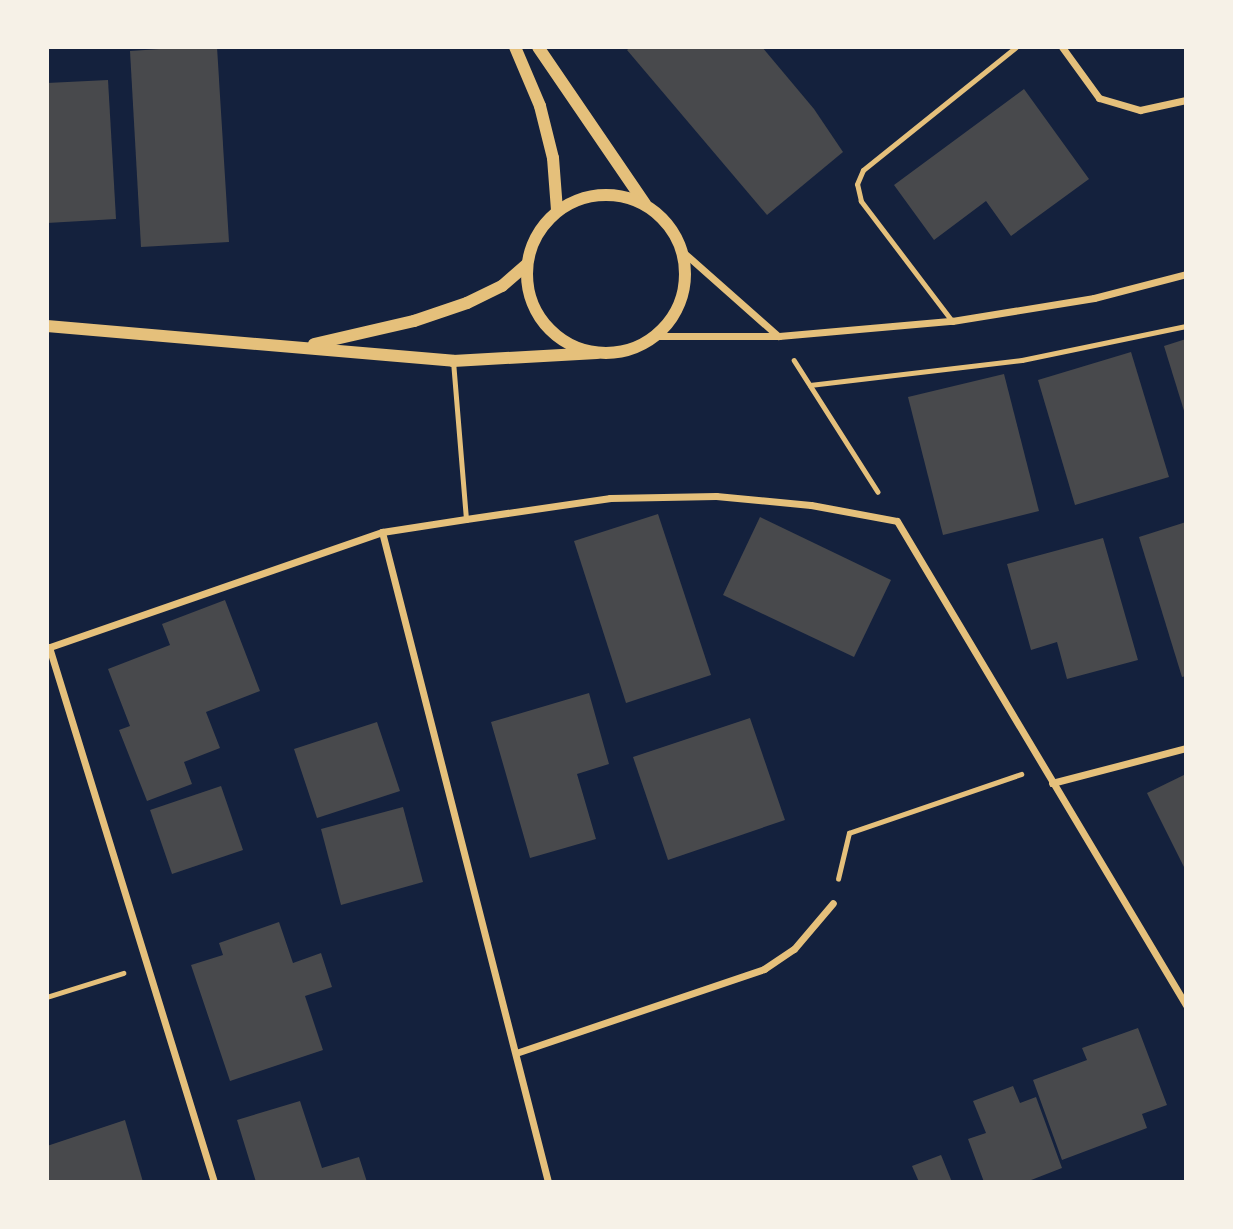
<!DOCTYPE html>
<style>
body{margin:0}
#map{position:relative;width:1233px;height:1229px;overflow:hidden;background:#14213d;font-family:Lora,serif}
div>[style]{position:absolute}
.building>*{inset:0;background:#48494c}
.path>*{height:4.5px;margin:-2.25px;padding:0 2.25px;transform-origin:2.25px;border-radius:2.25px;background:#e5c07b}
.service>*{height:5px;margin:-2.5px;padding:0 2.5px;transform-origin:2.5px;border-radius:2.5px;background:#e5c07b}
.minor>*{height:7px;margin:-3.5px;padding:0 3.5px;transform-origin:3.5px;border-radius:3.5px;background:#e5c07b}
.tertiary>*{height:12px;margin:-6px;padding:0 6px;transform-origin:6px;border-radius:6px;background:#e5c07b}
.tertiary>.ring{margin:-6px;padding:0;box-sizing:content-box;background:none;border:12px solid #e5c07b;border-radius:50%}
span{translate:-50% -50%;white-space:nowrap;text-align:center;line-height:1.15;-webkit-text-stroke:5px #f6f1e7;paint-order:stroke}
.frame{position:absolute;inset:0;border:49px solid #f6f1e7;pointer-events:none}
</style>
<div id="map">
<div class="building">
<i style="clip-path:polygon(189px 47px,217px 47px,229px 242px,141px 247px,130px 51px)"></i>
<i style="clip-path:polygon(631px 47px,762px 47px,814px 109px,843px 152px,767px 215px,627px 50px)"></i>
<i style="clip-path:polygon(108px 80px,116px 219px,47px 223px,47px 83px)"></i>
<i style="clip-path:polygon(1024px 89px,1089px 179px,1011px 236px,986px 201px,934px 240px,894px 185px)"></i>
<i style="clip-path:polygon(1186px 339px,1186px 414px,1185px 414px,1164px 346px)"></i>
<i style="clip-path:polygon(1131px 352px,1169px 477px,1075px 505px,1038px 380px)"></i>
<i style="clip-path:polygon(1004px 374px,1039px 511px,943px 535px,908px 397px)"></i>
<i style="clip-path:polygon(658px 514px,711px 675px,626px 703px,574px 541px)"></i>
<i style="clip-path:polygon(760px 517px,891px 580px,854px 657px,723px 595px)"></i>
<i style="clip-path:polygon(1186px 522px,1186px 676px,1182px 677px,1139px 537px)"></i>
<i style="clip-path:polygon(1103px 538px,1138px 660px,1067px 679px,1057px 642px,1031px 650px,1007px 564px)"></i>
<i style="clip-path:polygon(225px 600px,260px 691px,206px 712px,220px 748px,184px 762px,192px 784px,147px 801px,119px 730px,130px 726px,108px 669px,170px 645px,162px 624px)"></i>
<i style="clip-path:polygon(589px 693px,609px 764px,577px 774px,596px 839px,530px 858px,491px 722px)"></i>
<i style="clip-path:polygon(750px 718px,785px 820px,668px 860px,633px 757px)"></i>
<i style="clip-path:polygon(377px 722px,400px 791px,317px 818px,294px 749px)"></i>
<i style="clip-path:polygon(1186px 774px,1186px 871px,1147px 793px)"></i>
<i style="clip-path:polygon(221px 786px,243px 850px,172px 874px,150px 810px)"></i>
<i style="clip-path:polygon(403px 807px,423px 882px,341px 905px,321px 829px)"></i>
<i style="clip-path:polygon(279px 922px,293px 963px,321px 953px,332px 987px,305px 996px,323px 1050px,230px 1081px,191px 965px,223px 955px,219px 943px)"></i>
<i style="clip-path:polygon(1138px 1028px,1167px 1105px,1142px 1114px,1147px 1128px,1062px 1160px,1033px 1080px,1087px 1060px,1082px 1048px)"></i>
<i style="clip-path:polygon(1013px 1086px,1020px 1103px,1036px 1097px,1062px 1168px,1026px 1182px,984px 1182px,968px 1139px,986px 1133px,973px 1101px)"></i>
<i style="clip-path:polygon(300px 1101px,322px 1168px,359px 1157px,367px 1182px,256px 1182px,237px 1120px)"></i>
<i style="clip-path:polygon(125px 1120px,143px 1182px,47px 1182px,47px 1146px)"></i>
<i style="clip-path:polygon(941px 1155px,952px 1182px,919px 1182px,912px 1166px)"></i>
</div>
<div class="path">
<i style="left:794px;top:360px;width:156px;rotate:57.5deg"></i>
<i style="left:810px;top:385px;width:213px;rotate:-6.7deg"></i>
<i style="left:1022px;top:360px;width:167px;rotate:-11.7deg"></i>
<i style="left:838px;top:879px;width:47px;rotate:-76.6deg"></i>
<i style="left:849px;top:833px;width:182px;rotate:-18.9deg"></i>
<i style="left:47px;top:997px;width:80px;rotate:-17.5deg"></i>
</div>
<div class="service">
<i style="left:952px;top:321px;width:151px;rotate:-127.2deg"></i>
<i style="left:861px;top:201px;width:17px;rotate:-103deg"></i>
<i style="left:857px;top:184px;width:15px;rotate:-67deg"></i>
<i style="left:863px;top:170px;width:196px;rotate:-38.8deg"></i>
<i style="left:453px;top:361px;width:159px;rotate:85.3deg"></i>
</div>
<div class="minor">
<i style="left:1062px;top:47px;width:63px;rotate:54deg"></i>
<i style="left:1099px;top:98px;width:43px;rotate:16.3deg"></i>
<i style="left:1140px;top:110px;width:47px;rotate:-12.3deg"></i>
<i style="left:683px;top:252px;width:127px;rotate:41.5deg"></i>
<i style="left:656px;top:336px;width:123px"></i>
<i style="left:779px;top:336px;width:174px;rotate:-5deg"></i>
<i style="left:952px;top:321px;width:144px;rotate:-9.2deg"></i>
<i style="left:1094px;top:298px;width:95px;rotate:-14.6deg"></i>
<i style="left:382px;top:532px;width:671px;rotate:75.67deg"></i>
<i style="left:49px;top:647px;width:560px;rotate:72.86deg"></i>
<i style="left:47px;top:648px;width:355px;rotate:-19.1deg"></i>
<i style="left:382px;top:532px;width:85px;rotate:-8.8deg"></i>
<i style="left:466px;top:519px;width:146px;rotate:-8.3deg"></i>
<i style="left:610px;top:498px;width:106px;rotate:-1.1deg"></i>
<i style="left:716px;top:496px;width:95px;rotate:5.4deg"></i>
<i style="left:811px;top:505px;width:87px;rotate:10.5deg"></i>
<i style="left:897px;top:521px;width:564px;rotate:59.16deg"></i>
<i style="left:1052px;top:783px;width:138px;rotate:-14.6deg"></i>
<i style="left:516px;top:1053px;width:262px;rotate:-18.7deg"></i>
<i style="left:764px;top:969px;width:36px;rotate:-34deg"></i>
<i style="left:794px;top:949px;width:60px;rotate:-49.7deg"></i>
</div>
<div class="tertiary">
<i style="left:515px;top:47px;width:64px;rotate:67deg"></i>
<i style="left:540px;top:106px;width:54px;rotate:76deg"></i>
<i style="left:553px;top:158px;width:52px;rotate:85.6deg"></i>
<i style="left:538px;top:47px;width:190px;rotate:55.7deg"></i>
<i class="ring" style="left:527px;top:195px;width:146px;height:146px"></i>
<i style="left:47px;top:326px;width:408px;rotate:4.9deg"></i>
<i style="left:453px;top:361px;width:144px;rotate:-3.2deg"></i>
<i style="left:314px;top:344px;width:103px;rotate:-13deg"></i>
<i style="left:414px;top:321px;width:56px;rotate:-18.8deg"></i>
<i style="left:467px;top:303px;width:39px;rotate:-26deg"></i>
<i style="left:502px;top:286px;width:33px;rotate:-41deg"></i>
</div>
<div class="frame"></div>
</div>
